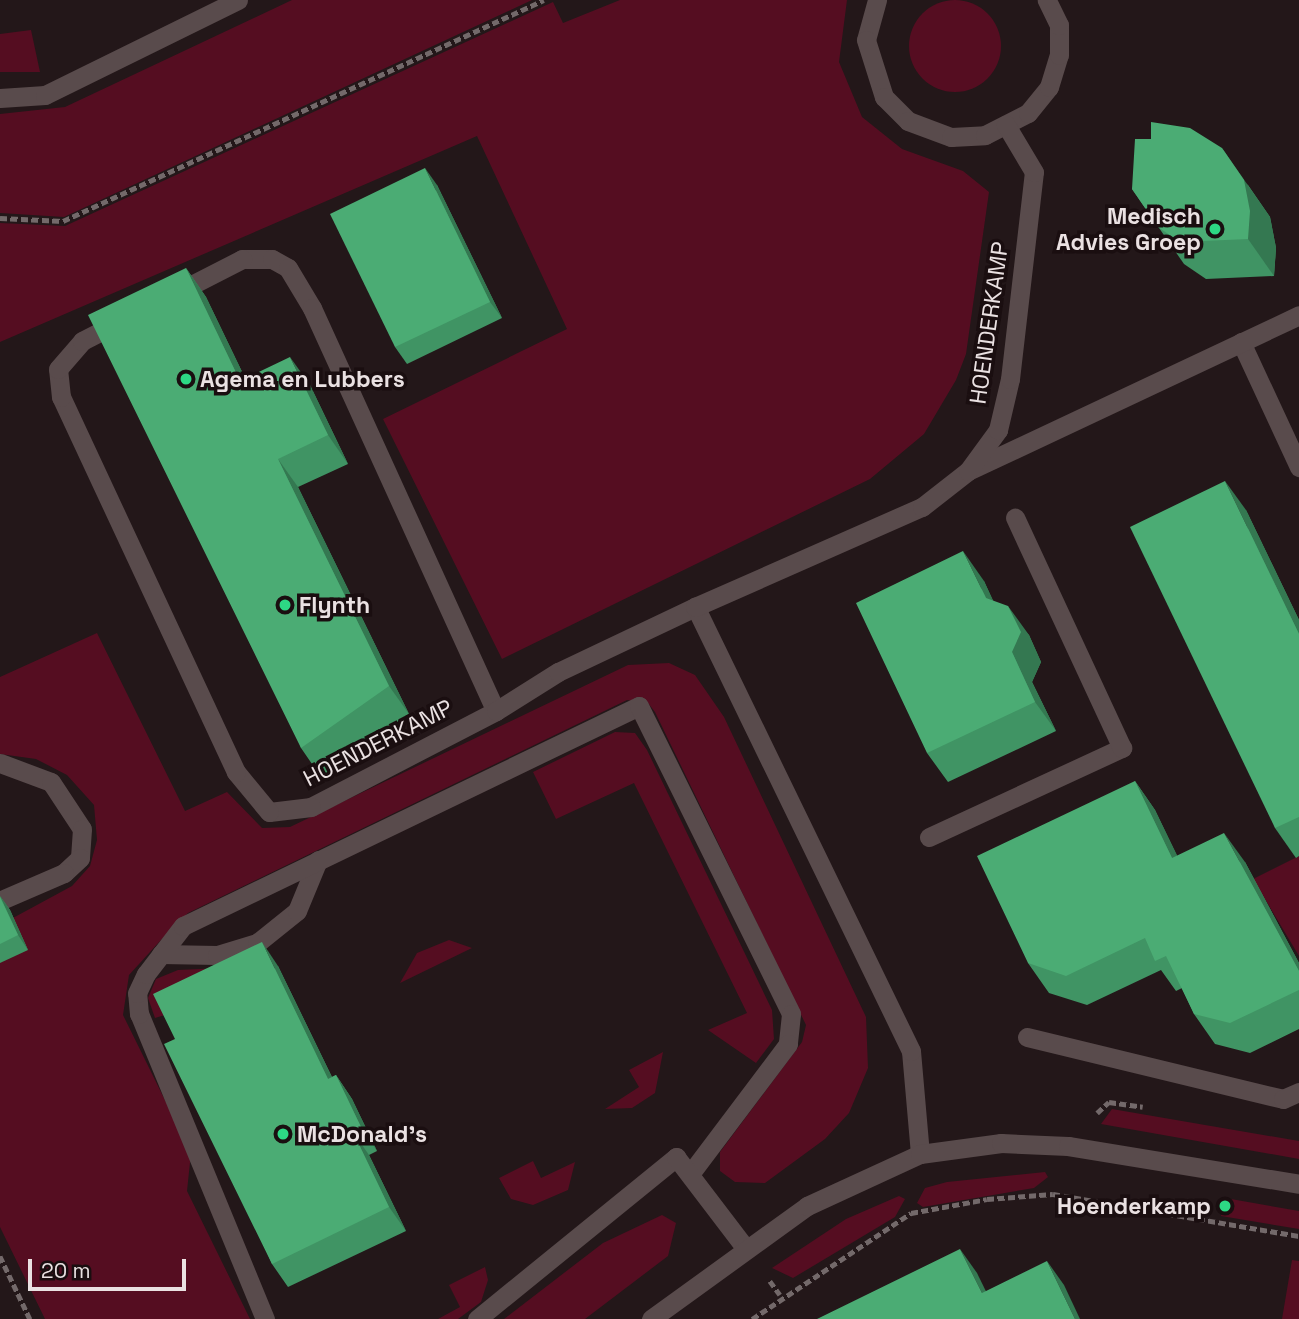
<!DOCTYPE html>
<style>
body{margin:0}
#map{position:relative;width:1299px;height:1319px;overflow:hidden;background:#231719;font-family:"Space Grotesk",sans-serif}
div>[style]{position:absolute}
.green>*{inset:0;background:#550d21}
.round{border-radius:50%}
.path>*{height:4.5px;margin-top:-2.25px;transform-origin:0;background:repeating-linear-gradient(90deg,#73696a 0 7px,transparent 0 10.5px)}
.service>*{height:19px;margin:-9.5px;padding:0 9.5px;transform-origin:9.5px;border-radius:9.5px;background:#594b4c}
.minor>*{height:19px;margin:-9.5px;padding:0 9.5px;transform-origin:9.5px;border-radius:9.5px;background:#594b4c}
.wall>*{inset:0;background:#409464}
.shaded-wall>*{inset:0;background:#347851}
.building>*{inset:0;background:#4bac74}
.dots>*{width:19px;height:19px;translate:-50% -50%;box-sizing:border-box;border:4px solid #1a0e10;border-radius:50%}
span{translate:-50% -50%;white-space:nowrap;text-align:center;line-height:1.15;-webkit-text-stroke:7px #1a0e10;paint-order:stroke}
.poi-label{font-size:23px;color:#eae1e2;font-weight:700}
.right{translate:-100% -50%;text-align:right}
.left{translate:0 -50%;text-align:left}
.street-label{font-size:23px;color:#eae1e2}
.scale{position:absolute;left:28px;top:1259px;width:158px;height:32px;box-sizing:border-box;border:4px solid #eae1e2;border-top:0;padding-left:9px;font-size:21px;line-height:24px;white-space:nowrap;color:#eae1e2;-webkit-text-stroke:5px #1a0e10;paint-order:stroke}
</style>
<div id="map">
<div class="green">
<i class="round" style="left:909px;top:0;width:92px;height:92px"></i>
<i style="clip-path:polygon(292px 0,532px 0,64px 217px,0 213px,0 114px,65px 107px)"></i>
<i style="clip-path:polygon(620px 0,847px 0,839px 62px,862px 117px,902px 149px,963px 171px,989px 192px,966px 354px,956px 380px,924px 434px,870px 479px,502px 659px,383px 419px,567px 329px,477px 136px,0 342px,0 223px,65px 226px,553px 2px,563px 23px)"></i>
<i style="clip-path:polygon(31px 30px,40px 72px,0 72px,0 34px)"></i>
<i style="clip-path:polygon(97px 633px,185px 811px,227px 792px,262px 828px,290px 827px,628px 665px,669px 663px,695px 675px,724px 717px,866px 1017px,868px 1068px,849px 1113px,825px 1139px,765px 1183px,735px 1182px,720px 1171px,720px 1152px,802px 1042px,806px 1025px,655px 712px,648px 703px,627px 700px,188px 913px,171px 929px,129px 975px,123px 1015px,191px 1153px,187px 1191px,250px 1319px,45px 1319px,0 1227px,0 925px,72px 886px,90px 866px,97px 840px,94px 805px,67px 775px,36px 759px,0 754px,0 677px)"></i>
<i style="clip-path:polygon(615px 732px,635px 733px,647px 750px,772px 1010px,774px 1039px,756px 1063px,708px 1030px,747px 1013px,634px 783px,556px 819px,533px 772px)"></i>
<i style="clip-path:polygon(1299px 856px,1299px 956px,1253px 879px)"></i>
<i style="clip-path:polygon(449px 940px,472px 948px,400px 983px,417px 953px)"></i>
<i style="clip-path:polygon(222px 968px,168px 1014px,155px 1018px,148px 998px,156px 979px,178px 970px)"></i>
<i style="clip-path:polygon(663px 1052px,655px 1093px,632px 1108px,605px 1109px,639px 1087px,629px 1070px)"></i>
<i style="clip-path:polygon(1112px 1109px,1299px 1141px,1299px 1159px,1101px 1124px)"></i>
<i style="clip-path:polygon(533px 1161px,541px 1178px,575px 1162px,568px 1190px,533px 1205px,511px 1199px,499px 1178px)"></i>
<i style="clip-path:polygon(1045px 1172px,1048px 1177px,1034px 1188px,923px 1207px,917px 1203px,925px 1188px,947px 1182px)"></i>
<i style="clip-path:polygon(899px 1196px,905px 1199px,895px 1217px,793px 1278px,772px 1268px,846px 1219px)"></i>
<i style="clip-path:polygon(1231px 1199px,1299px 1211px,1299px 1229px,1221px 1216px,1223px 1202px)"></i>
<i style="clip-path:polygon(662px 1215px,676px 1223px,668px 1256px,585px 1319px,504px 1319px,603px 1243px)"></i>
<i style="clip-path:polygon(1292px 1260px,1299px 1261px,1299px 1319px,1282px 1319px)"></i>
<i style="clip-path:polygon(485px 1267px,488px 1280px,481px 1302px,458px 1319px,438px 1319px,460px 1307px,449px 1285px)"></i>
</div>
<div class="path">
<i style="left:0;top:218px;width:63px;rotate:2.7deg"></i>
<i style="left:63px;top:221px;width:529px;rotate:-24.68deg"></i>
<i style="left:1097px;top:1113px;width:16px;rotate:-43deg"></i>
<i style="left:1109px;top:1102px;width:34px;rotate:8deg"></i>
<i style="left:0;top:1256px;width:70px;rotate:64.5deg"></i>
<i style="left:770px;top:1281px;width:17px;rotate:54deg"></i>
<i style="left:752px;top:1319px;width:191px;rotate:-33.7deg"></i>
<i style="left:911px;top:1213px;width:77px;rotate:-10.4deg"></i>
<i style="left:987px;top:1199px;width:66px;rotate:-4.3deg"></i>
<i style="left:1053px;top:1194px;width:250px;rotate:9.7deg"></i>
</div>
<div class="service">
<i style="left:242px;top:259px;width:30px"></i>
<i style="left:272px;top:259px;width:18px;rotate:29deg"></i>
<i style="left:288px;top:268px;width:47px;rotate:59deg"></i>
<i style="left:312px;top:308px;width:443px;rotate:65.5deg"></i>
<i style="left:496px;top:711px;width:208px;rotate:152.6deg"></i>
<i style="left:311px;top:807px;width:42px;rotate:173.2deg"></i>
<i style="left:269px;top:812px;width:52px;rotate:-129.5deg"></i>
<i style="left:236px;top:772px;width:414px;rotate:-115deg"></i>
<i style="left:61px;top:397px;width:28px;rotate:-96deg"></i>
<i style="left:58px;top:369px;width:37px;rotate:-49deg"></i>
<i style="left:82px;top:341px;width:180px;rotate:-27.1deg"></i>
<i style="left:1241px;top:342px;width:138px;rotate:65.1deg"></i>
<i style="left:968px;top:471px;width:366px;rotate:-25.2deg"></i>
<i style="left:0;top:763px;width:54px;rotate:20.4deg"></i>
<i style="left:51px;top:782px;width:56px;rotate:56.6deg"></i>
<i style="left:82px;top:829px;width:29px;rotate:94deg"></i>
<i style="left:80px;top:858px;width:22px;rotate:137deg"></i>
<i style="left:64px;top:873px;width:65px;rotate:156.6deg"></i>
<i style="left:929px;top:837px;width:213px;rotate:-24.8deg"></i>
<i style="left:1122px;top:748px;width:254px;rotate:-114.9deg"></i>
<i style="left:161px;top:954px;width:56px;rotate:1deg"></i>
<i style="left:217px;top:955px;width:42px;rotate:-16.7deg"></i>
<i style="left:257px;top:943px;width:51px;rotate:-38.7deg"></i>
<i style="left:297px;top:911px;width:55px;rotate:-67.6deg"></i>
<i style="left:1027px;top:1037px;width:263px;rotate:13.6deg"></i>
<i style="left:1283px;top:1099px;width:17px;rotate:-24deg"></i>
<i style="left:265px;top:1319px;width:330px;rotate:-112.4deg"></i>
<i style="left:139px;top:1014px;width:21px;rotate:-95deg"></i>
<i style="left:137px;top:993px;width:21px;rotate:-65deg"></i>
<i style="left:146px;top:974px;width:61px;rotate:-52.4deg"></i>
<i style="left:183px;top:926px;width:506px;rotate:-25.76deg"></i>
<i style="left:639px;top:706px;width:343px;rotate:63.7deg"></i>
<i style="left:791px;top:1014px;width:30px;rotate:96deg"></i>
<i style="left:788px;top:1044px;width:163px;rotate:127deg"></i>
<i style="left:477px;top:1319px;width:257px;rotate:-39.1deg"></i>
<i style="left:676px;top:1157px;width:116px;rotate:52.7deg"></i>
</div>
<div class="minor">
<i style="left:877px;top:0;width:41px;rotate:105.4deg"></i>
<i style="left:866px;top:40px;width:60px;rotate:72.5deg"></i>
<i style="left:884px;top:97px;width:34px;rotate:45deg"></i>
<i style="left:908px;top:121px;width:46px;rotate:20.4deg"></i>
<i style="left:951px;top:137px;width:34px;rotate:-3deg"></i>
<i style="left:985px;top:135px;width:48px;rotate:-27.1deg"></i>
<i style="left:1028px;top:113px;width:33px;rotate:-51deg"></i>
<i style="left:1049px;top:87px;width:34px;rotate:-73deg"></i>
<i style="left:1059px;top:55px;width:30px;rotate:-90deg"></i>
<i style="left:1059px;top:25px;width:28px;rotate:-116deg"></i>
<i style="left:0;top:98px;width:45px;rotate:-3.8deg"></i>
<i style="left:45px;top:95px;width:215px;rotate:-26.2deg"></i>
<i style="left:496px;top:711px;width:73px;rotate:-32.2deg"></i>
<i style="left:558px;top:672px;width:152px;rotate:-25.4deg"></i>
<i style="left:920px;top:1154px;width:103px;rotate:-95deg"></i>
<i style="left:911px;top:1051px;width:494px;rotate:-115.9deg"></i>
<i style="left:695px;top:607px;width:248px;rotate:-23.8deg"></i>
<i style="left:922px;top:507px;width:58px;rotate:-38deg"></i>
<i style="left:968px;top:471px;width:51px;rotate:-53.8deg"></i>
<i style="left:998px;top:430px;width:52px;rotate:-76.8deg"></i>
<i style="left:1010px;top:379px;width:208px;rotate:-83.4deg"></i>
<i style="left:1034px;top:172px;width:55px;rotate:-120.8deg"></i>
<i style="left:651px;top:1319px;width:193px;rotate:-35.9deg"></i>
<i style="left:807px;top:1206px;width:124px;rotate:-24.7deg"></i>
<i style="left:920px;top:1154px;width:82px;rotate:-7.7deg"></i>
<i style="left:1001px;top:1143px;width:67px;rotate:2.6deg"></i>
<i style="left:1068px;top:1146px;width:234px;rotate:9.3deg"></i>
</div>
<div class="wall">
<i style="clip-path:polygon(1151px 139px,1248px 185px,1270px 217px,1276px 248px,1274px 276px,1206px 279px,1184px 264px,1132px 189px)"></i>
<i style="clip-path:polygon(437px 185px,502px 318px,407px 364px,395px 347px)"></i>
<i style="clip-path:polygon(186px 268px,206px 297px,245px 378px,310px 385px,348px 464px,298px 487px,409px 714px,321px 777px,301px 748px)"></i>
<i style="clip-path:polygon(1246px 510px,1299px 620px,1299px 856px,1296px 858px,1275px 828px)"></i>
<i style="clip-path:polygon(984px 581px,993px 601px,1029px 635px,1041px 662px,1032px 682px,1056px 731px,948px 782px,927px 753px)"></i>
<i style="clip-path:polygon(1135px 781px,1155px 810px,1177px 856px,1245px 862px,1299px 963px,1299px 1029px,1250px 1053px,1215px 1044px,1194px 1014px,1182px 988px,1176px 991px,1161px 970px,1087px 1005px,1049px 993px,1028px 963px)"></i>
<i style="clip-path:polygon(0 896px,10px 910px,28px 950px,0 963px)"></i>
<i style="clip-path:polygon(278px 966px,332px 1077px,336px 1075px,352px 1099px,377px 1151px,369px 1155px,406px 1231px,288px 1287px,272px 1264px,175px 1039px)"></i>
</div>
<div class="shaded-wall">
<i style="clip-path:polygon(1222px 148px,1270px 217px,1276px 248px,1274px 276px,1248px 239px)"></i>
<i style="clip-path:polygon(425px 168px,437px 185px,502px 318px,490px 302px)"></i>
<i style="clip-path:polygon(186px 268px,206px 297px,260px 409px,240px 381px)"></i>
<i style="clip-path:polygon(290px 357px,310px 385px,348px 464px,328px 435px)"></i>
<i style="clip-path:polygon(278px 459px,298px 487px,409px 714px,389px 686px)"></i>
<i style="clip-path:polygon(1225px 481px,1246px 510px,1299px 620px,1299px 634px)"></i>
<i style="clip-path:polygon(963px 551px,984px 581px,1006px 628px,986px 598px)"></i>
<i style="clip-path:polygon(1008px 606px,1029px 635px,1041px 662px,1032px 682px,1056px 731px,1035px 702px,1012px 652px)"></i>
<i style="clip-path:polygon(1135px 781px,1155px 810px,1193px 888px,1172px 858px)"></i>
<i style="clip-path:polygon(1224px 833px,1245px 862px,1299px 963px,1299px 971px)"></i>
<i style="clip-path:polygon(0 896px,10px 910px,28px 950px,18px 935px)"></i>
<i style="clip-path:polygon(262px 942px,278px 966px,344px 1102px,328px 1079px)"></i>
<i style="clip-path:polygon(336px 1075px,352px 1099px,377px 1151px,361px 1127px)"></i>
<i style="clip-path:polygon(353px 1132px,369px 1155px,406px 1231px,389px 1207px)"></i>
<i style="clip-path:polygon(960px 1249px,977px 1273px,998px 1316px,982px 1293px)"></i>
<i style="clip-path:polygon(1047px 1261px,1064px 1285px,1080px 1319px,1075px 1319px)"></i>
</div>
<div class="building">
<i style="clip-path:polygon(1151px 122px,1190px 128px,1222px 148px,1244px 180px,1250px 211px,1248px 239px,1180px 242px,1158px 227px,1132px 189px,1135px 139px,1151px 139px)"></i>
<i style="clip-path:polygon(425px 168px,490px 302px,395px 347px,330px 214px)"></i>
<i style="clip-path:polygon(186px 268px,240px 381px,290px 357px,328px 435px,278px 459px,389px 686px,301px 748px,88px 315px)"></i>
<i style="clip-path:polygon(1225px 481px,1299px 634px,1299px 817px,1275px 828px,1130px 527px)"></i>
<i style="clip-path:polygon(963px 551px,986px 598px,1008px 606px,1021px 632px,1012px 652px,1035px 702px,927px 753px,856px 603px)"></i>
<i style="clip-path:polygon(1135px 781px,1172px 858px,1224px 833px,1299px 971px,1299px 990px,1230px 1023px,1194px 1014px,1166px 956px,1155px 961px,1145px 938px,1066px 976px,1028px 963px,977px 856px)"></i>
<i style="clip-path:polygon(0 897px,18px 935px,0 944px)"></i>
<i style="clip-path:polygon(262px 942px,328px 1079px,336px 1075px,361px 1127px,353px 1132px,389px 1207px,272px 1264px,164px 1044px,175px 1039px,153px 994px)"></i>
<i style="clip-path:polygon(960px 1249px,982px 1293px,1047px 1261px,1075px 1319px,817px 1319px)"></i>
</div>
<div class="dots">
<i style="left:1215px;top:229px;background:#2dd884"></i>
<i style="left:186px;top:379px;background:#2dd884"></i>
<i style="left:285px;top:605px;background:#2dd884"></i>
<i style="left:283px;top:1134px;background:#2dd884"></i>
<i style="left:1225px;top:1206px;background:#2dd884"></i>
</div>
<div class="poi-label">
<span class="right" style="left:1201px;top:229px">Medisch<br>Advies Groep</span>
<span class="left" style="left:200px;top:379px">Agema en Lubbers</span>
<span class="left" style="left:299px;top:605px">Flynth</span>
<span class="left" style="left:297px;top:1134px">McDonald's</span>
<span class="right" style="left:1211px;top:1206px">Hoenderkamp</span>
</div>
<div class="street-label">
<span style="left:989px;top:323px;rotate:-82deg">HOENDERKAMP</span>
<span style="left:378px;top:743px;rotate:-27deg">HOENDERKAMP</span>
</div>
<div class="scale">20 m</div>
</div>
